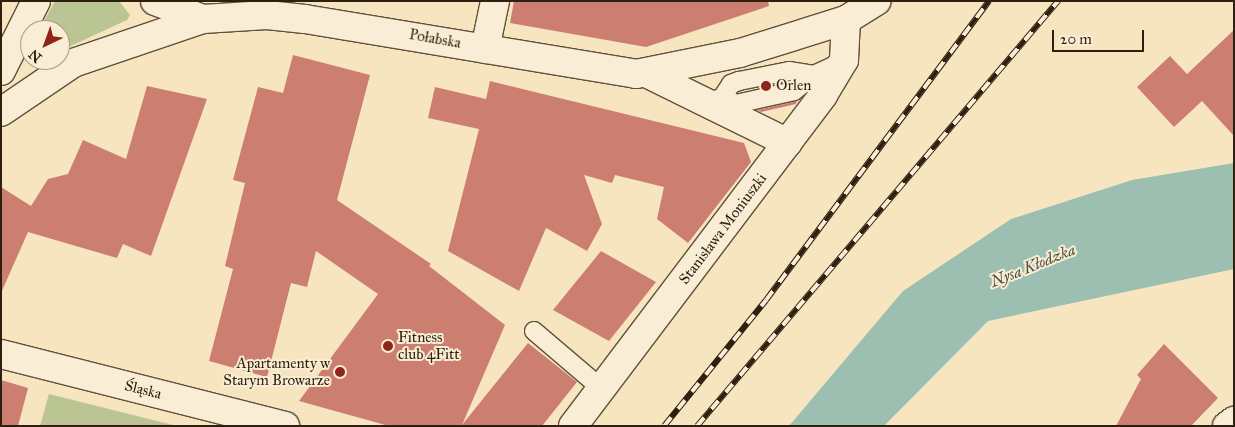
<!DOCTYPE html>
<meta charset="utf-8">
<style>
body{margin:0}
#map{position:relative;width:1235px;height:427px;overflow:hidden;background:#f6e5be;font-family:"IM FELL Great Primer",serif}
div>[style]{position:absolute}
.green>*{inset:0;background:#bac593}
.water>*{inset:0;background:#9dbfb2}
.building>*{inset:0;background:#cc7e71}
.roads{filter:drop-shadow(1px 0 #60503b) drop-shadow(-1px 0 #60503b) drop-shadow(0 1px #60503b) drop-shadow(0 -1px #60503b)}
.service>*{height:18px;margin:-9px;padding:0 9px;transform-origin:9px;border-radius:9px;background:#f9eed5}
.minor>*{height:28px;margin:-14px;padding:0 14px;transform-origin:14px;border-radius:14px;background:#f9eed5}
.secondary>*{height:28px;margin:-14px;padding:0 14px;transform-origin:14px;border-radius:14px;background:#f9eed5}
.rail>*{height:5.5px;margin-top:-2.75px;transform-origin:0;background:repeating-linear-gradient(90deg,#f9eed5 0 11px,#2e1f0f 0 22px);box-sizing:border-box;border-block:1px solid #2e1f0f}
.dots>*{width:14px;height:14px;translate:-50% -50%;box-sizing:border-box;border:2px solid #f9eed5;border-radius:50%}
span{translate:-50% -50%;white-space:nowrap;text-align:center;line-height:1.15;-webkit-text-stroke:4px #f9eed5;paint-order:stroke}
.street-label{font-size:15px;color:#2e1f0f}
.poi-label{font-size:15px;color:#2e1f0f}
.left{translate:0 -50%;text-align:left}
.right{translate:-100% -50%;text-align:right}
.water-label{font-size:16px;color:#4f4f40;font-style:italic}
.frame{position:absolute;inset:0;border:2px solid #2e1f0f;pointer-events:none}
.north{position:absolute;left:20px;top:20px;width:50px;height:50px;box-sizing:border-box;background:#f9eed5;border:1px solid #a89b86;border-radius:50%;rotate:222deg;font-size:14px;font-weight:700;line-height:20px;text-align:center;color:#2e1f0f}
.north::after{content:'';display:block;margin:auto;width:18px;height:22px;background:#8f2418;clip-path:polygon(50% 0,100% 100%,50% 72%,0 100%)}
.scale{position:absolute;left:1052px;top:30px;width:92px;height:22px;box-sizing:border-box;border:2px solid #2e1f0f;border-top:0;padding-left:6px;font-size:15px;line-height:18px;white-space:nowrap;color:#2e1f0f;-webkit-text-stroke:4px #f9eed5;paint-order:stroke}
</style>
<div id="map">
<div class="green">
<i style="clip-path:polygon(55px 1px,119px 1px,130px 15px,127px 20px,60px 51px,60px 30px,39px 30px)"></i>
<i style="clip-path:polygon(49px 394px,177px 426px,178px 426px,40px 426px)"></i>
</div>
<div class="water">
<i style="clip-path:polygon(1234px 163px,1234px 269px,988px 321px,884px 426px,789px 426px,903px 291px,1011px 219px,1132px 180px)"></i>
</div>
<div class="building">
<i style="clip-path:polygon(514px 1px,768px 1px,769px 6px,646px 47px,510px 23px)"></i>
<i style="clip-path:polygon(1234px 30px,1234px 136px,1202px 101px,1174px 127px,1137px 87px,1170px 56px,1187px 74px)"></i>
<i style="clip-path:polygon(293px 55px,370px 75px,337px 200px,431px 264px,429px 266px,505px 325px,462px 425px,528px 343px,577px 382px,542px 426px,389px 426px,299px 401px,378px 294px,316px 251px,307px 287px,291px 283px,267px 377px,209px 361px,233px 269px,225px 266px,245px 183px,233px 180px,258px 87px,283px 93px)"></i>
<i style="clip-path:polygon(490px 81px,744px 143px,751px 162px,688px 243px,657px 219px,664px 187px,615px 175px,612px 183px,584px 175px,602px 224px,587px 251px,546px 228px,519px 291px,448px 251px,479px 129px,428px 118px,435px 87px,486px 99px)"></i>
<i style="clip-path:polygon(147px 86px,207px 99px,151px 256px,123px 244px,117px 258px,28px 232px,1px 293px,1px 187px,31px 206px,48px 179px,68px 174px,83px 140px,126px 159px)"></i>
<i style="clip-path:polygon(797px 101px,796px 104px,761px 112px,757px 110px)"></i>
<i style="clip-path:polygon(601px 251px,656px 282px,609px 341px,553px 310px)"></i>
<i style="clip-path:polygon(1164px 344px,1218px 398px,1191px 426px,1116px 426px,1141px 379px,1137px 375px)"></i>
<i style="clip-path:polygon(1px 380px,28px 388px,18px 426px,1px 426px)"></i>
</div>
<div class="roads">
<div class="service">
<i style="left:722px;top:98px;width:15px;rotate:23deg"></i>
<i style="left:736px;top:104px;width:59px;rotate:-12.6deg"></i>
<i style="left:794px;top:91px;width:26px;rotate:-39deg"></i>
<i style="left:703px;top:103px;width:20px;rotate:-15deg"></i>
<i style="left:722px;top:98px;width:17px;rotate:-57deg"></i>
<i style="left:731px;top:84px;width:9px;rotate:-21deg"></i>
<i style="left:739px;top:81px;width:51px;rotate:-11.3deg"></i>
<i style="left:789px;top:71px;width:25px;rotate:9deg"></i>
<i style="left:814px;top:75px;width:31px;rotate:-25deg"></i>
<i style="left:534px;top:331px;width:88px;rotate:40.4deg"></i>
</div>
<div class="minor">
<i style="left:485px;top:49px;width:49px;rotate:-78.2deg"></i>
<i style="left:646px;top:73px;width:158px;rotate:26.2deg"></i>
<i style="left:1px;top:354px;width:293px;rotate:14.2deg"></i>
<i style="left:573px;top:426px;width:415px;rotate:-52.9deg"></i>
<i style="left:823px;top:95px;width:41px;rotate:-59deg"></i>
<i style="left:844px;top:60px;width:40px;rotate:-87.1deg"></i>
<i style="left:1227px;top:426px;width:9px;rotate:-36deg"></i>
</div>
<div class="secondary">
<i style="left:155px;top:1px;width:51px;rotate:20.6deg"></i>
<i style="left:1px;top:71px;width:78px;rotate:-63.4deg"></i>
<i style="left:1px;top:112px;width:87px;rotate:-34.2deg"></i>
<i style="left:73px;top:63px;width:137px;rotate:-18.7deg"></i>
<i style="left:203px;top:19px;width:64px;rotate:-3.6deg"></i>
<i style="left:267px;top:15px;width:38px;rotate:6deg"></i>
<i style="left:305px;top:19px;width:336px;rotate:9.4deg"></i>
<i style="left:636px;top:74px;width:106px;rotate:-11.4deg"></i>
<i style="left:740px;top:53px;width:111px;rotate:-17.3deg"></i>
<i style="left:846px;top:20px;width:36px;rotate:-32deg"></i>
</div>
</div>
<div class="rail">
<i style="left:664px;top:426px;width:162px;rotate:-51deg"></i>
<i style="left:766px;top:300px;width:373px;rotate:-53.3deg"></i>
<i style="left:697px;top:426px;width:558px;rotate:-49.66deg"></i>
</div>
<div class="dots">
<i style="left:766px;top:86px;background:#8f2418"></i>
<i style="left:388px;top:346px;background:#8f2418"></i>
<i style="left:340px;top:372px;background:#8f2418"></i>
</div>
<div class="street-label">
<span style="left:435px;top:39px;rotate:10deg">Połabska</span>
<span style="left:723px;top:229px;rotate:-53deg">Stanisława Moniuszki</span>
<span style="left:143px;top:390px;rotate:14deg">Śląska</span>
</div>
<div class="poi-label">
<span class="left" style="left:776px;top:86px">Orlen</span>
<span class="left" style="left:398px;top:346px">Fitness<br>club 4Fitt</span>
<span class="right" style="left:330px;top:372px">Apartamenty w<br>Starym Browarze</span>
</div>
<div class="water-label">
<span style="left:1033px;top:266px;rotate:-22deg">Nysa Kłodzka</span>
</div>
<div class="frame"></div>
<div class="north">N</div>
<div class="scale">20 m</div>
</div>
